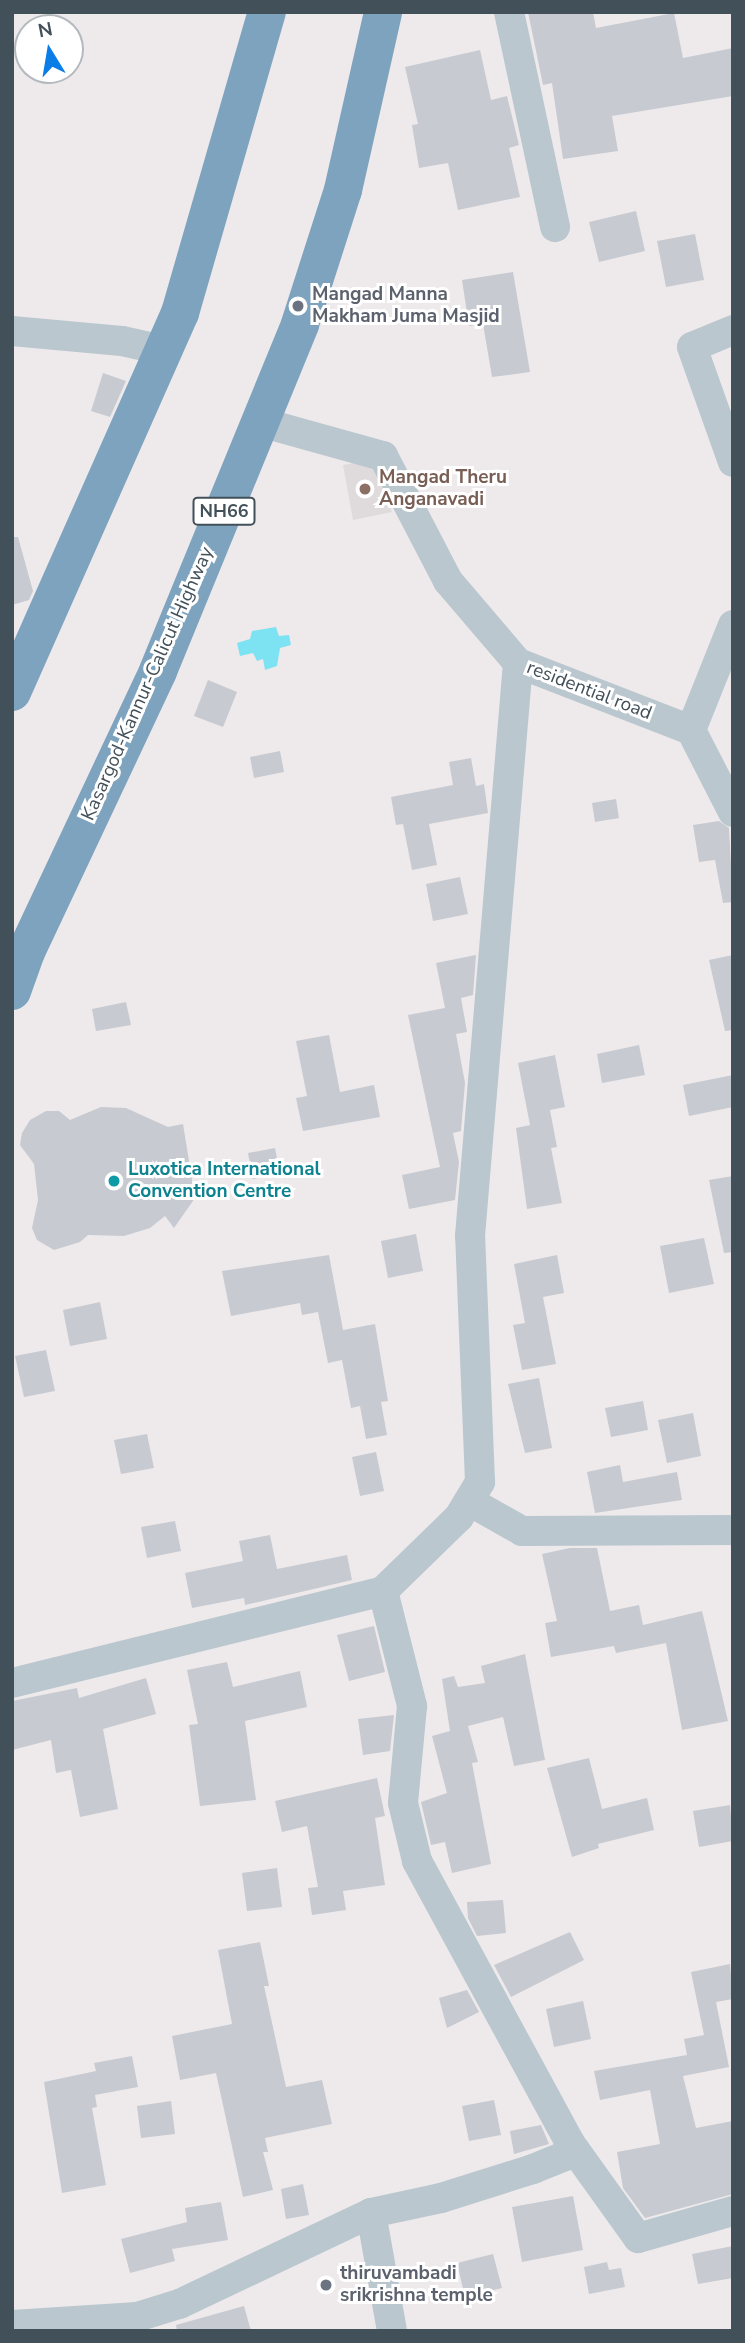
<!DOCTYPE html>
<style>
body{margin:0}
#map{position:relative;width:745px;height:2343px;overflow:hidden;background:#eeeaeb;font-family:"Nunito Sans",sans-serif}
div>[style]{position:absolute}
.education>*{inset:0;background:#dfdbdd}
.water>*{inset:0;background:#7de2f2}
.building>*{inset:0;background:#c7cad1}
.minor>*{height:30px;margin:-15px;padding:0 15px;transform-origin:15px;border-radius:15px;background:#bac7cf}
.highway>*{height:38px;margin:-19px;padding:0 19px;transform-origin:19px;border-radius:19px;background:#7ea3bf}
.dots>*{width:19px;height:19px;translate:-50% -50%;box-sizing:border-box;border:4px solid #fff;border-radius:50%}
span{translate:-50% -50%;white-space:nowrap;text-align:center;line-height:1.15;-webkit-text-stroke:6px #fff;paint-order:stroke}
.shield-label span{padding:2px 5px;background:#fff;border:2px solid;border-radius:5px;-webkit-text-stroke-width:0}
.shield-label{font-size:18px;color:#425059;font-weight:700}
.worship-label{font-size:19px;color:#5b616d;font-weight:700}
.left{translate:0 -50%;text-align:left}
.education-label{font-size:19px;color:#785e54;font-weight:700}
.street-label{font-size:19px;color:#425059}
.culture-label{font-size:19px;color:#0d838f;font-weight:700}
.frame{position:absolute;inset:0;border:14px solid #425059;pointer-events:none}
.north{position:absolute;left:14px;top:14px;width:70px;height:70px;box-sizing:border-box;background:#fff;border:2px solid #b3b9bd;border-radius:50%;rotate:349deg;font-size:19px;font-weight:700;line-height:28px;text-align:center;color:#425059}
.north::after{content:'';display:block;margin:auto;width:24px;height:32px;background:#0b7de7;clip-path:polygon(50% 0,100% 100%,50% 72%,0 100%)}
</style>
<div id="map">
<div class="education">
<i style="clip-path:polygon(371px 460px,392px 512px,353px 520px,343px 465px)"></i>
</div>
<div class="water">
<i style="clip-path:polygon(276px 627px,279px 636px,289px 635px,291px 645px,280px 648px,277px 666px,265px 670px,263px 659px,257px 661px,253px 653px,240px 656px,237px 643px,250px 639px,252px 631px)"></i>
</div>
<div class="building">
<i style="clip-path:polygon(528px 12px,593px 12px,596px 28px,674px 13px,683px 58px,733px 48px,733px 96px,612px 116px,618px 151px,563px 159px,552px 83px,543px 85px)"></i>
<i style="clip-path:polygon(480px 50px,491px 100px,507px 96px,519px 145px,509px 148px,520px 197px,458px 210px,448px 163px,419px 168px,412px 125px,418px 124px,405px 67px)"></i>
<i style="clip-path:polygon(636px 211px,645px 251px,599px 262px,589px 222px)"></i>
<i style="clip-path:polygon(695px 234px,704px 280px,666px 287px,657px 241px)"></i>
<i style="clip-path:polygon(513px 272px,530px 372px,492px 377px,483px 324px,469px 326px,462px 280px)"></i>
<i style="clip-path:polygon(103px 373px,126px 381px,110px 417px,91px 411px)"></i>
<i style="clip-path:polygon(12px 537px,18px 537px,33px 591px,29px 600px,12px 605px)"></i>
<i style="clip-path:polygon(208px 680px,237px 692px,223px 727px,194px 716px)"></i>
<i style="clip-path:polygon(280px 751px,284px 772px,254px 778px,250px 757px)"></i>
<i style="clip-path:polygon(471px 758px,476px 786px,484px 784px,488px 813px,429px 824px,437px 865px,412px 870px,403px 824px,396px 825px,391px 797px,453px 785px,449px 762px)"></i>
<i style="clip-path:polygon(616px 799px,619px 818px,595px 822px,592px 803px)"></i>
<i style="clip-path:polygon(719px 821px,729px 828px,733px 902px,723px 903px,715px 860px,699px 862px,693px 825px)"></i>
<i style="clip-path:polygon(460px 877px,468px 914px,433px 921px,426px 884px)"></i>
<i style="clip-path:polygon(476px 955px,473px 995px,461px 998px,467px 1032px,456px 1034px,465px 1083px,461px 1131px,453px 1133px,459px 1162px,455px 1200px,409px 1209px,402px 1175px,440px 1167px,408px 1015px,445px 1008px,436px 963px)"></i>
<i style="clip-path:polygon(733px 955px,733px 1030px,725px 1031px,709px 960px)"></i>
<i style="clip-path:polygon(126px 1002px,131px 1025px,96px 1031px,92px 1009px)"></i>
<i style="clip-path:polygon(329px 1035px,340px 1092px,374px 1085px,380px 1117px,303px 1131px,296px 1098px,307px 1096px,296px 1041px)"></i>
<i style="clip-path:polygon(639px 1045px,645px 1075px,602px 1083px,597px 1054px)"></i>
<i style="clip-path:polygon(555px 1055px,565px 1107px,550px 1110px,557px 1147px,551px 1148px,562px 1203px,527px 1209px,516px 1128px,530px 1125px,518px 1063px)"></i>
<i style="clip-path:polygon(733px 1075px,733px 1107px,689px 1116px,683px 1085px)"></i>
<i style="clip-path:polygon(101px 1107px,126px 1108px,168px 1127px,183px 1124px,195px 1198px,174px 1228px,165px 1216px,150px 1228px,124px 1236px,88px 1235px,80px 1242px,54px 1250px,37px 1240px,32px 1228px,38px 1200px,34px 1164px,20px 1145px,22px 1133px,30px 1120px,46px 1111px,59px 1111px,70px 1120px)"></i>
<i style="clip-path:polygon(275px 1148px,280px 1174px,253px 1179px,248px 1153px)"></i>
<i style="clip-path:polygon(733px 1176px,733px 1252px,724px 1253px,709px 1180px)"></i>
<i style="clip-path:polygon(416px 1234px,423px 1271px,388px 1278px,381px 1241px)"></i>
<i style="clip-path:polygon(704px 1238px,714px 1284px,669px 1293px,660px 1246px)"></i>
<i style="clip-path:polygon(329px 1255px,343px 1330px,375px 1324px,388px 1401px,381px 1402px,387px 1435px,366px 1439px,360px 1406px,351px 1408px,342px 1360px,328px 1363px,318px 1312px,302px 1315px,300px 1303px,231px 1316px,222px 1271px)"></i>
<i style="clip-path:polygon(557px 1255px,564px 1293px,543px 1297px,556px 1364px,522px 1370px,513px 1325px,525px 1323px,514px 1264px)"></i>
<i style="clip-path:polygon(100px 1302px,107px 1339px,70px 1346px,63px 1310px)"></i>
<i style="clip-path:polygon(46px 1350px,55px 1391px,24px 1397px,15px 1356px)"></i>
<i style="clip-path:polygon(539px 1378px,552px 1448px,525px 1453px,508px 1384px)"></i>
<i style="clip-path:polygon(643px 1401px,648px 1430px,611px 1437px,605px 1408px)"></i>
<i style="clip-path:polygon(693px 1413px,701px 1456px,667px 1463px,658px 1420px)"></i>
<i style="clip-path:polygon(147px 1434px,154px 1468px,121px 1474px,114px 1440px)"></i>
<i style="clip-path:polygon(376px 1452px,384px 1491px,360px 1496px,352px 1457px)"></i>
<i style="clip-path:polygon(620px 1465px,623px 1482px,677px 1472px,682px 1500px,595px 1513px,587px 1472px)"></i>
<i style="clip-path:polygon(175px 1521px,181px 1551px,147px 1558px,141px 1527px)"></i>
<i style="clip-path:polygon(270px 1535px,277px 1569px,347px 1555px,352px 1580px,245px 1605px,244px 1598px,192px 1608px,185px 1573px,243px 1561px,239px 1541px)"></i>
<i style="clip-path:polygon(570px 1548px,597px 1548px,610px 1611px,639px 1605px,643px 1625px,702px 1611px,728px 1721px,682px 1730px,666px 1643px,616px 1653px,614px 1646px,551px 1657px,545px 1623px,557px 1621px,542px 1554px)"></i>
<i style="clip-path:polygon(374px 1626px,385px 1672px,349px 1681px,337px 1635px)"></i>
<i style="clip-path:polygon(525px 1654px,545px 1760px,514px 1766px,503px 1717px,468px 1726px,478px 1762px,472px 1763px,491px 1864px,452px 1873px,445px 1842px,431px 1845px,421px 1802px,447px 1793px,432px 1736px,450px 1731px,442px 1679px,454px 1676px,458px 1687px,485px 1683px,481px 1666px)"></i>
<i style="clip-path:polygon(227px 1662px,233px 1687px,300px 1671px,307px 1707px,245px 1721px,256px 1800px,200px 1806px,189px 1725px,198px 1724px,187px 1670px)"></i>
<i style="clip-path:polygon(146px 1678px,156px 1714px,103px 1729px,118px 1809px,80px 1817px,71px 1770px,56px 1773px,51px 1740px,12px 1750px,12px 1701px,77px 1688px,79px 1698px)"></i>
<i style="clip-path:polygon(394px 1715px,390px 1751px,363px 1755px,358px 1719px)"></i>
<i style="clip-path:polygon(589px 1758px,602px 1809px,647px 1798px,654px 1830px,598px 1844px,599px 1848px,572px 1857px,547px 1768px)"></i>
<i style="clip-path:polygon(377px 1778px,385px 1816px,375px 1818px,385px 1885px,343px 1891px,346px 1910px,312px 1915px,308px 1888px,318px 1887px,307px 1826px,282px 1832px,275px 1801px)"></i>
<i style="clip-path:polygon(730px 1805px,733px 1841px,699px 1847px,693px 1811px)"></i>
<i style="clip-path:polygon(277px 1868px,282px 1907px,247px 1911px,242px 1873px)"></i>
<i style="clip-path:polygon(503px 1900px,506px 1933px,477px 1936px,468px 1918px,467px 1902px)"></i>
<i style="clip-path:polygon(570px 1932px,584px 1960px,511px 1997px,494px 1965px)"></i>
<i style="clip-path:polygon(260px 1942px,269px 1986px,264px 1986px,286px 2087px,322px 2080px,332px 2124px,265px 2138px,268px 2152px,263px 2152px,273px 2190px,243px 2197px,216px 2073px,180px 2080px,172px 2036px,232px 2024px,218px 1950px)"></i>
<i style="clip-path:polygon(730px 1964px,733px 1999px,716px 2002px,729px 2067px,683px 2076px,696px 2128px,733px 2121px,733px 2194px,645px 2218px,623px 2188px,617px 2152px,660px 2144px,650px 2090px,600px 2100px,594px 2071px,687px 2055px,684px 2039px,704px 2035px,691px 1972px)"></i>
<i style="clip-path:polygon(467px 1990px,479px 2012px,447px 2028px,439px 1998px)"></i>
<i style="clip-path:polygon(583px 2001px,591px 2039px,554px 2047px,546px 2009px)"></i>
<i style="clip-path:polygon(132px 2056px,138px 2087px,95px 2095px,97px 2107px,92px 2108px,106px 2185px,62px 2193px,44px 2082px,96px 2071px,94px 2063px)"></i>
<i style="clip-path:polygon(494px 2100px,501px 2135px,469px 2141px,462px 2106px)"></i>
<i style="clip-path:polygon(171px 2101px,175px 2134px,141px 2138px,137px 2106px)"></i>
<i style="clip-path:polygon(541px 2125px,549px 2144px,514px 2154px,510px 2131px)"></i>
<i style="clip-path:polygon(303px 2184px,309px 2215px,286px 2219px,281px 2189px)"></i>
<i style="clip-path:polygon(573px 2196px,583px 2250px,522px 2262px,512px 2207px)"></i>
<i style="clip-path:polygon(221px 2202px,228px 2240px,172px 2249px,175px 2261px,130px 2273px,121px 2239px,187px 2222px,185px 2208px)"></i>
<i style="clip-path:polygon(733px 2246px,733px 2278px,698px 2284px,692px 2254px)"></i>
<i style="clip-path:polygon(493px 2254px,502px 2288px,465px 2297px,457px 2263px)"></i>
<i style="clip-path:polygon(607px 2262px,609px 2270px,621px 2268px,625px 2287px,589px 2294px,584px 2267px)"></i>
<i style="clip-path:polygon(244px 2306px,251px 2331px,177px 2331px,176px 2325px)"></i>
</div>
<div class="minor">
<i style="left:509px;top:12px;width:220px;rotate:77.9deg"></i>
<i style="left:733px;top:330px;width:44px;rotate:157.5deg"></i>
<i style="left:692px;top:347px;width:122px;rotate:70.4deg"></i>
<i style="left:12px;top:331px;width:110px;rotate:5.2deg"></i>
<i style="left:122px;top:341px;width:42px;rotate:12.4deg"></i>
<i style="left:260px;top:422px;width:128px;rotate:15.5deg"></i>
<i style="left:383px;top:456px;width:141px;rotate:62.5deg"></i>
<i style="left:448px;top:581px;width:108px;rotate:49.5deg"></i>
<i style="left:518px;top:663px;width:186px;rotate:21.2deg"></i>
<i style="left:691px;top:730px;width:92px;rotate:62.9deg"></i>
<i style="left:691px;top:730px;width:113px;rotate:-68.2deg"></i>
<i style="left:469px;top:1501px;width:61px;rotate:29.5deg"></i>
<i style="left:522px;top:1531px;width:211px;rotate:-0.3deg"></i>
<i style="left:383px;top:1591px;width:106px;rotate:-44.2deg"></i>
<i style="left:459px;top:1517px;width:41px;rotate:-59deg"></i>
<i style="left:480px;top:1482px;width:246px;rotate:-92.3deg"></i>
<i style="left:470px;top:1236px;width:575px;rotate:-85.21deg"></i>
<i style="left:12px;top:1683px;width:382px;rotate:-13.9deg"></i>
<i style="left:383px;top:1591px;width:119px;rotate:75.8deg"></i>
<i style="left:412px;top:1706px;width:97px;rotate:95.3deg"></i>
<i style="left:403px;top:1803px;width:60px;rotate:76.4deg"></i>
<i style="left:417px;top:1861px;width:321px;rotate:61.5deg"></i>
<i style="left:570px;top:2143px;width:14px;rotate:111deg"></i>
<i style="left:565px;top:2156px;width:35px;rotate:158deg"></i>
<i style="left:533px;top:2169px;width:96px;rotate:162.5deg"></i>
<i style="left:441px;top:2198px;width:72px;rotate:167.9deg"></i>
<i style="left:371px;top:2213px;width:212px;rotate:154.6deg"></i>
<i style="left:179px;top:2304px;width:44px;rotate:162.8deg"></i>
<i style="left:137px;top:2317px;width:125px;rotate:176.3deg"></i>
<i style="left:570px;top:2143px;width:117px;rotate:54.4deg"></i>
<i style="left:638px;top:2238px;width:99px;rotate:-15.9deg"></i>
<i style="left:371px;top:2213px;width:120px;rotate:79.9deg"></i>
</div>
<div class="highway">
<i style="left:12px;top:692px;width:415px;rotate:-66.1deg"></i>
<i style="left:180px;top:313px;width:313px;rotate:-73.9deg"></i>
<i style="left:12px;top:991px;width:41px;rotate:-70.3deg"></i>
<i style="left:26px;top:952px;width:310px;rotate:-64.8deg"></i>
<i style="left:158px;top:671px;width:375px;rotate:-67.7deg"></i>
<i style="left:300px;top:324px;width:141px;rotate:-72.2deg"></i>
<i style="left:343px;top:190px;width:182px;rotate:-77.3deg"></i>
</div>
<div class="dots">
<i style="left:298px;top:306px;background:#6b7280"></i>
<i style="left:365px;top:489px;background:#8d6e63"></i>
<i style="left:114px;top:1181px;background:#0f9aa8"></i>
<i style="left:326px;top:2285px;background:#6b7280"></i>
</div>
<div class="shield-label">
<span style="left:224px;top:511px">NH66</span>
</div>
<div class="worship-label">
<span class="left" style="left:312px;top:306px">Mangad Manna<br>Makham Juma Masjid</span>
<span class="left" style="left:340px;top:2285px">thiruvambadi<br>srikrishna temple</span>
</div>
<div class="education-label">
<span class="left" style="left:379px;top:489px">Mangad Theru<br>Anganavadi</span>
</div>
<div class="street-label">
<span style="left:148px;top:684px;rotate:-66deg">Kasargod-Kannur-Calicut Highway</span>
<span style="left:589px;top:691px;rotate:21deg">residential road</span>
</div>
<div class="culture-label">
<span class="left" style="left:128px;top:1181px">Luxotica International<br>Convention Centre</span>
</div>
<div class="frame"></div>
<div class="north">N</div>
</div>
